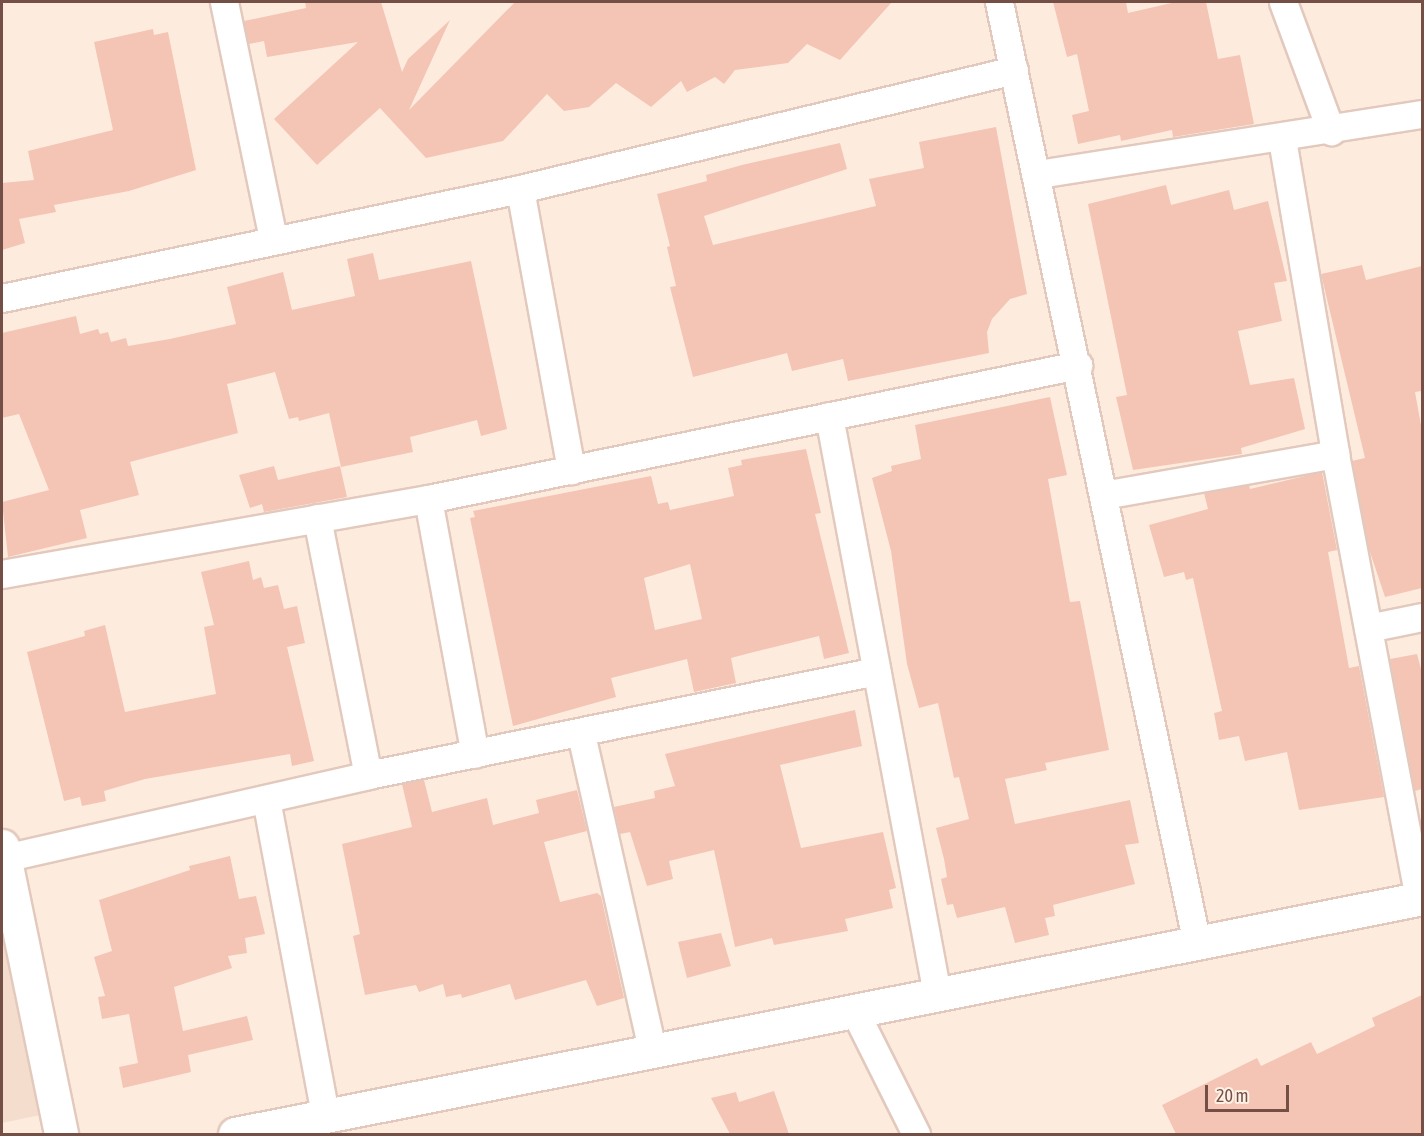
<!DOCTYPE html>
<style>
body{margin:0}
#map{position:relative;width:1424px;height:1136px;overflow:hidden;background:#fdecde;font-family:"Asap Condensed",sans-serif}
div>[style]{position:absolute}
.residential>*{inset:0;background:#f5ddcd}
.building>*{inset:0;background:#f4c4b5}
.roads{filter:drop-shadow(2px 0 #e3c9bd) drop-shadow(-2px 0 #e3c9bd) drop-shadow(0 2px #e3c9bd) drop-shadow(0 -2px #e3c9bd)}
.street>*{height:27px;margin:-13.5px;padding:0 13.5px;transform-origin:13.5px;border-radius:13.5px;background:#fff}
.secondary>*{height:33px;margin:-16.5px;padding:0 16.5px;transform-origin:16.5px;border-radius:16.5px;background:#fff}
span{translate:-50% -50%;white-space:nowrap;text-align:center;line-height:1.15;-webkit-text-stroke:6px #fff1e5;paint-order:stroke}
.frame{position:absolute;inset:0;border:3px solid #744f46;pointer-events:none}
.scale{position:absolute;left:1205px;top:1085px;width:84px;height:27px;box-sizing:border-box;border:3px solid #744f46;border-top:0;padding-left:8px;font-size:18px;line-height:21px;white-space:nowrap;color:#744f46;-webkit-text-stroke:4px #fff1e5;paint-order:stroke}
</style>
<div id="map">
<div class="residential">
<i style="clip-path:polygon(2px 882px,55px 1112px,2px 1123px)"></i>
</div>
<div class="building">
<i style="clip-path:polygon(305px 2px,381px 2px,402px 72px,408px 59px,450px 20px,409px 110px,515px 2px,892px 2px,840px 60px,807px 44px,788px 63px,735px 70px,724px 84px,715px 77px,687px 92px,681px 81px,651px 107px,616px 83px,589px 107px,564px 111px,547px 94px,503px 141px,426px 158px,380px 108px,317px 165px,274px 119px,358px 42px,267px 57px,264px 41px,249px 44px,244px 21px,306px 8px)"></i>
<i style="clip-path:polygon(1053px 2px,1126px 2px,1128px 13px,1176px 2px,1206px 2px,1218px 59px,1240px 55px,1254px 124px,1173px 137px,1172px 130px,1121px 141px,1120px 135px,1078px 144px,1072px 115px,1089px 111px,1077px 54px,1067px 57px)"></i>
<i style="clip-path:polygon(153px 29px,154px 35px,168px 32px,196px 170px,129px 191px,54px 205px,56px 212px,19px 219px,25px 243px,2px 250px,2px 183px,34px 180px,28px 151px,113px 130px,94px 42px)"></i>
<i style="clip-path:polygon(996px 127px,1027px 294px,1010px 299px,992px 319px,987px 332px,989px 353px,848px 381px,843px 359px,792px 371px,787px 353px,693px 377px,670px 287px,676px 286px,667px 247px,670px 246px,657px 194px,707px 181px,706px 175px,742px 165px,840px 143px,847px 169px,704px 216px,713px 245px,876px 206px,869px 179px,924px 168px,919px 142px)"></i>
<i style="clip-path:polygon(1166px 185px,1171px 205px,1229px 190px,1234px 210px,1268px 201px,1287px 281px,1274px 283px,1282px 321px,1238px 331px,1250px 385px,1294px 378px,1305px 429px,1241px 448px,1242px 454px,1133px 470px,1116px 397px,1127px 395px,1088px 204px)"></i>
<i style="clip-path:polygon(373px 253px,379px 280px,471px 261px,507px 429px,481px 436px,477px 420px,410px 437px,413px 452px,341px 467px,329px 413px,299px 421px,298px 417px,289px 419px,275px 372px,227px 384px,238px 433px,130px 462px,139px 495px,80px 510px,87px 538px,8px 557px,2px 502px,49px 490px,19px 414px,2px 418px,2px 333px,76px 316px,80px 334px,98px 329px,100px 334px,108px 332px,111px 342px,126px 338px,128px 346px,170px 339px,236px 324px,227px 287px,283px 272px,292px 310px,355px 296px,347px 259px)"></i>
<i style="clip-path:polygon(1362px 265px,1366px 280px,1422px 266px,1422px 391px,1415px 392px,1422px 431px,1422px 588px,1385px 597px,1368px 546px,1352px 461px,1365px 458px,1321px 274px)"></i>
<i style="clip-path:polygon(1050px 397px,1067px 475px,1048px 479px,1070px 602px,1080px 601px,1109px 750px,1045px 763px,1047px 770px,1005px 779px,1015px 824px,1130px 800px,1139px 843px,1125px 845px,1135px 884px,1053px 905px,1055px 916px,1045px 918px,1049px 935px,1015px 943px,1005px 907px,957px 918px,953px 904px,947px 905px,941px 879px,947px 877px,944px 859px,936px 828px,969px 819px,959px 777px,954px 778px,938px 703px,919px 708px,907px 664px,891px 551px,872px 478px,892px 471px,891px 466px,921px 459px,915px 425px)"></i>
<i style="clip-path:polygon(evenodd,806px 449px,821px 513px,815px 514px,849px 653px,824px 659px,819px 636px,750px 653px,731px 658px,736px 683px,694px 692px,687px 659px,611px 678px,616px 697px,513px 726px,470px 518px,475px 517px,473px 511px,651px 476px,658px 504px,668px 502px,670px 510px,734px 496px,728px 468px,742px 465px,741px 460px,806px 449px,690px 564px,702px 619px,655px 630px,644px 578px,690px 564px)"></i>
<i style="clip-path:polygon(274px 466px,278px 480px,340px 466px,347px 497px,264px 512px,262px 504px,250px 508px,239px 475px)"></i>
<i style="clip-path:polygon(1322px 472px,1337px 550px,1328px 552px,1349px 668px,1359px 666px,1384px 797px,1299px 810px,1287px 752px,1245px 761px,1239px 736px,1219px 740px,1214px 713px,1222px 711px,1193px 578px,1186px 580px,1184px 572px,1164px 577px,1149px 525px,1208px 509px,1204px 493px,1249px 485px,1250px 489px)"></i>
<i style="clip-path:polygon(249px 561px,253px 580px,261px 577px,264px 588px,278px 585px,284px 609px,297px 606px,305px 643px,287px 647px,314px 761px,292px 766px,290px 754px,145px 779px,104px 791px,106px 801px,82px 806px,80px 797px,64px 801px,27px 652px,85px 636px,84px 631px,105px 625px,125px 712px,216px 694px,204px 627px,214px 625px,201px 572px)"></i>
<i style="clip-path:polygon(1417px 654px,1422px 673px,1422px 789px,1415px 791px,1390px 659px)"></i>
<i style="clip-path:polygon(855px 710px,862px 746px,780px 765px,801px 848px,883px 832px,896px 888px,889px 890px,893px 908px,845px 919px,848px 931px,774px 945px,772px 938px,735px 947px,714px 850px,669px 861px,673px 879px,647px 886px,630px 832px,620px 834px,614px 807px,655px 798px,654px 791px,675px 786px,665px 754px)"></i>
<i style="clip-path:polygon(424px 780px,432px 812px,487px 798px,493px 825px,539px 813px,536px 800px,577px 790px,587px 831px,544px 842px,560px 902px,597px 893px,601px 896px,624px 998px,597px 1006px,586px 980px,515px 1000px,510px 984px,462px 998px,461px 994px,446px 997px,443px 984px,419px 992px,416px 985px,365px 995px,353px 936px,360px 934px,342px 844px,412px 827px,402px 784px)"></i>
<i style="clip-path:polygon(230px 856px,239px 899px,256px 896px,265px 934px,245px 938px,247px 953px,228px 956px,232px 968px,174px 987px,183px 1031px,247px 1016px,253px 1040px,188px 1055px,191px 1072px,123px 1088px,119px 1067px,138px 1063px,129px 1014px,102px 1019px,98px 997px,105px 996px,94px 957px,112px 951px,99px 900px,190px 870px,189px 866px)"></i>
<i style="clip-path:polygon(721px 933px,731px 966px,687px 978px,678px 942px)"></i>
<i style="clip-path:polygon(1422px 995px,1422px 1134px,1176px 1134px,1162px 1105px,1257px 1058px,1261px 1066px,1311px 1042px,1317px 1054px,1375px 1026px,1372px 1018px)"></i>
<i style="clip-path:polygon(774px 1091px,789px 1134px,730px 1134px,711px 1098px,736px 1092px,739px 1102px)"></i>
</div>
<div class="roads">
<div class="street">
<i style="left:224px;top:2px;width:241px;rotate:78.3deg"></i>
<i style="left:999px;top:2px;width:963px;rotate:78.13deg"></i>
<i style="left:1283px;top:2px;width:138px;rotate:69.6deg"></i>
<i style="left:1282px;top:139px;width:319px;rotate:80.4deg"></i>
<i style="left:1335px;top:454px;width:453px;rotate:79.3deg"></i>
<i style="left:1038px;top:174px;width:389px;rotate:-8.9deg"></i>
<i style="left:520px;top:189px;width:286px;rotate:79.7deg"></i>
<i style="left:2px;top:298px;width:529px;rotate:-11.88deg"></i>
<i style="left:520px;top:189px;width:508px;rotate:-13.54deg"></i>
<i style="left:829px;top:416px;width:588px;rotate:79.42deg"></i>
<i style="left:1103px;top:495px;width:236px;rotate:-10deg"></i>
<i style="left:428px;top:499px;width:259px;rotate:79.6deg"></i>
<i style="left:317px;top:518px;width:262px;rotate:78.8deg"></i>
<i style="left:2px;top:574px;width:433px;rotate:-10deg"></i>
<i style="left:428px;top:499px;width:664px;rotate:-11.65deg"></i>
<i style="left:1368px;top:628px;width:55px;rotate:-11.5deg"></i>
<i style="left:581px;top:734px;width:324px;rotate:77.3deg"></i>
<i style="left:266px;top:799px;width:321px;rotate:79.4deg"></i>
<i style="left:4px;top:858px;width:373px;rotate:-12.8deg"></i>
<i style="left:368px;top:775px;width:519px;rotate:-11.57deg"></i>
<i style="left:854px;top:1010px;width:139px;rotate:63.4deg"></i>
</div>
<div class="secondary">
<i style="left:2px;top:846px;width:294px;rotate:78.4deg"></i>
<i style="left:235px;top:1134px;width:1210px;rotate:-11.24deg"></i>
</div>
</div>
<div class="frame"></div>
<div class="scale">20 m</div>
</div>
